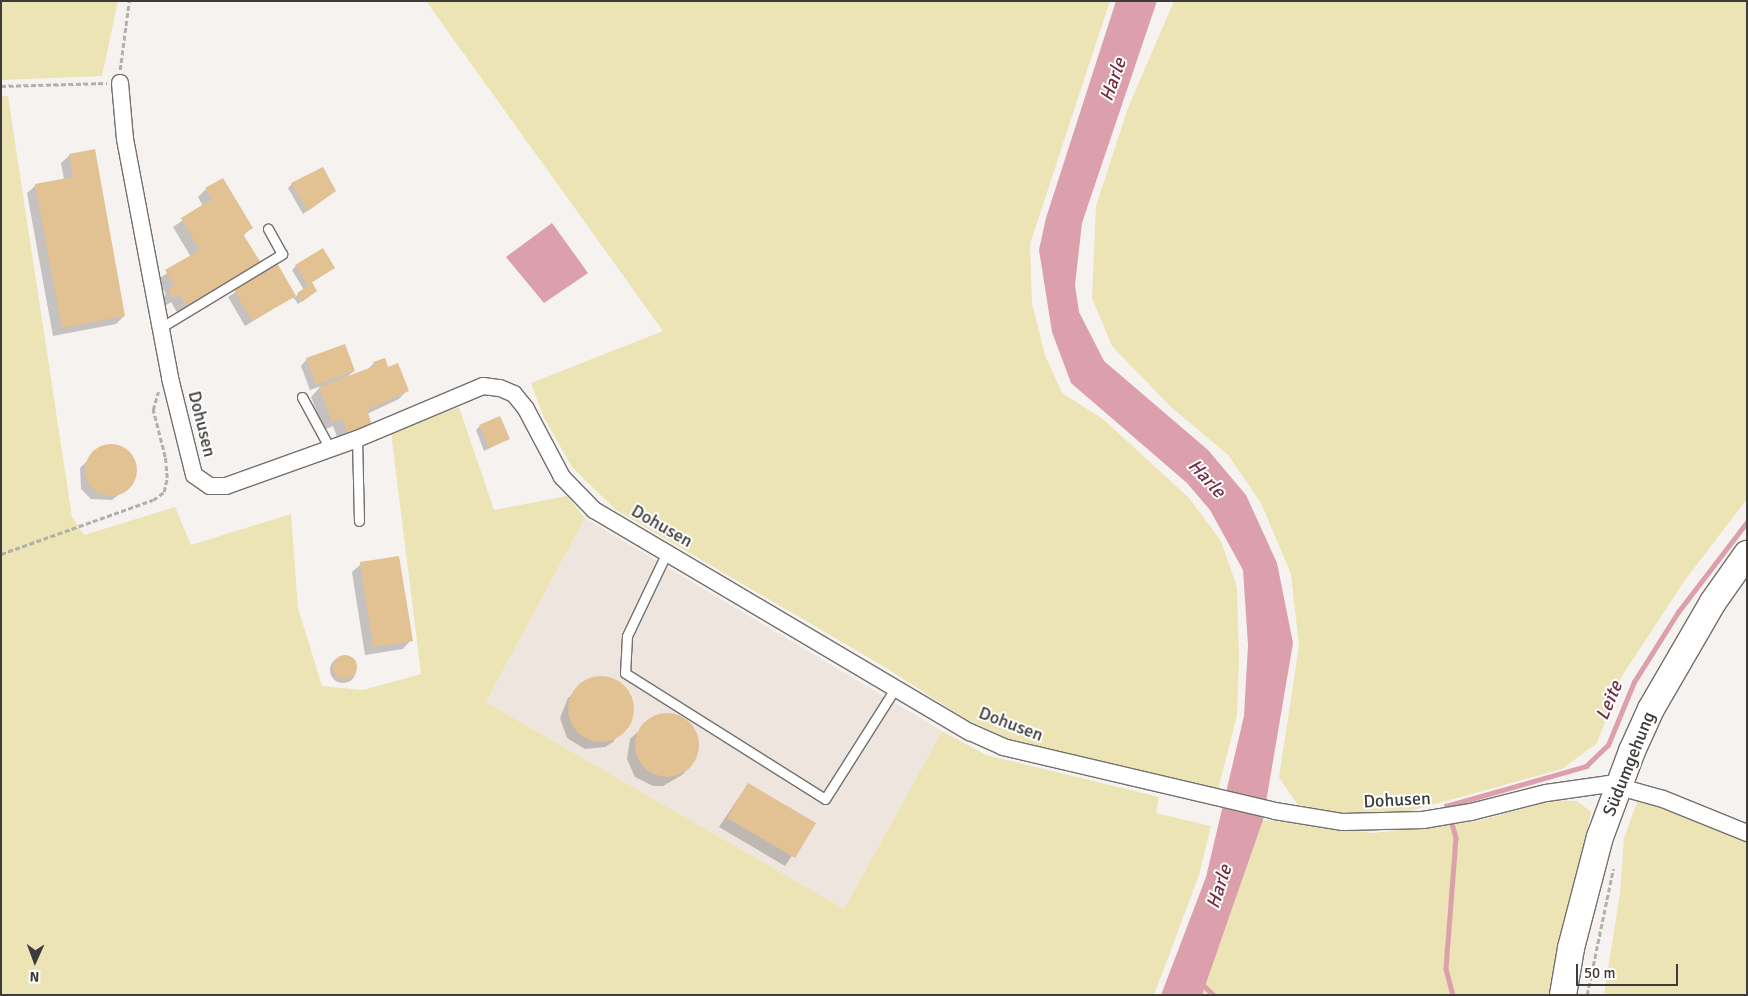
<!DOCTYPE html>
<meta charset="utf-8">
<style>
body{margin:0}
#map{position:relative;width:1748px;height:996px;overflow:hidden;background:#f6f2f0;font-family:Signika,sans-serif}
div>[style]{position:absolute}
.built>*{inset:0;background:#efe5df}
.green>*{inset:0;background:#ece4b5}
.water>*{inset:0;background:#dba0ac}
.shadow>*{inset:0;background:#0003}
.round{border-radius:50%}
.stream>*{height:4.5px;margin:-2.25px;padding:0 2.25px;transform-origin:2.25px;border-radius:2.25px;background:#dba0ac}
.building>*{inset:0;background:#e2c193}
.path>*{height:2.5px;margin-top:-1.25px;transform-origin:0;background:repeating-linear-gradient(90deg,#b2afad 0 5px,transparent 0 7.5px)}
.roads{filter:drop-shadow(1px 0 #73706e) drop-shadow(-1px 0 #73706e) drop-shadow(0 1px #73706e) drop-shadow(0 -1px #73706e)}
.lane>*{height:9px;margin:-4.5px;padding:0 4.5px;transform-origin:4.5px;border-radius:4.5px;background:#fff}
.street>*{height:16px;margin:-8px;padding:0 8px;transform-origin:8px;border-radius:8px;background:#fff}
.primary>*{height:26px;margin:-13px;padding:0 13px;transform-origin:13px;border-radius:13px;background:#fff}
span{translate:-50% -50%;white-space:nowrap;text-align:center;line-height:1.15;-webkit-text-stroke:4px #fff;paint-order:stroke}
.street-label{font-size:18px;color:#3d3c3b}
.water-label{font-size:19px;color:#752f42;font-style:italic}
.frame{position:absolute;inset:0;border:2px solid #3d3c3b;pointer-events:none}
.north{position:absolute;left:10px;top:936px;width:50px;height:50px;-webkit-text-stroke:4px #fff;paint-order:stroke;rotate:182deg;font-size:14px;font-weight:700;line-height:20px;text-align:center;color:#3d3c3b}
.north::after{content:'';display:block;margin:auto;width:18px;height:22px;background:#3d3c3b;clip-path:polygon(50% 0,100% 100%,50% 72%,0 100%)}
.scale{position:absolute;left:1576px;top:964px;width:102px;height:22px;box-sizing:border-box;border:2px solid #3d3c3b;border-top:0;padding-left:6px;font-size:15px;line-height:18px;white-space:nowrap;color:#3d3c3b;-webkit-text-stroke:4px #fff;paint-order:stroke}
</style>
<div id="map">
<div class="built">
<i style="clip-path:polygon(585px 518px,942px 731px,844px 909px,486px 702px)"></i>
</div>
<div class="green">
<i style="clip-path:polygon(1px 1px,118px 1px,102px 76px,1px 80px)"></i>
<i style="clip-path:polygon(426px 1px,1110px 1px,1030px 244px,1032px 304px,1045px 355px,1062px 393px,1103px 419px,1189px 498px,1221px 541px,1237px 587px,1239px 660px,1237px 715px,1218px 790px,1015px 742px,964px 718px,888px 669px,616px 510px,572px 467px,543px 416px,531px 383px,663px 331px)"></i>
<i style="clip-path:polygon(1174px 1px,1747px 1px,1747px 499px,1685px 580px,1622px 676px,1597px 743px,1562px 769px,1392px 816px,1336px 815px,1297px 804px,1279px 777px,1299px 646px,1291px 574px,1261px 503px,1228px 455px,1171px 407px,1112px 346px,1092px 298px,1096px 206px,1128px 108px)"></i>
<i style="clip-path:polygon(1px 96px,8px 96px,72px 517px,84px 535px,175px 507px,191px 545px,291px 514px,298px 608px,322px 686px,363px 690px,421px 674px,391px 432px,459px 407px,494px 510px,567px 496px,585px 518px,486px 702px,844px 909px,942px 731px,986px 755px,1159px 797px,1156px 813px,1211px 826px,1199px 875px,1154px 995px,1px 995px)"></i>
<i style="clip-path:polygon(1553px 800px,1577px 801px,1591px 812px,1553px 995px,1202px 995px,1263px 820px,1373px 833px,1478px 821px)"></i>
<i style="clip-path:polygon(1648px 801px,1747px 840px,1747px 995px,1604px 995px,1620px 893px,1624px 838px,1637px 802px)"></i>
</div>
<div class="water">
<i style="clip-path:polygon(1116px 1px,1157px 1px,1082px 223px,1075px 285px,1079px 312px,1104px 361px,1208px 450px,1246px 495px,1277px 563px,1293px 643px,1263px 820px,1202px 995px,1161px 995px,1206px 877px,1244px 716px,1248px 645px,1243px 570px,1210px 510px,1187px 483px,1071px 383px,1052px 332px,1039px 250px,1046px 218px)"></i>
<i style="clip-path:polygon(552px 223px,588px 273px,544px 303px,506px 257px)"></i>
</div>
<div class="shadow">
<i style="clip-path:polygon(70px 155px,124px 316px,116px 324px,53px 336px,27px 193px,36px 185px,64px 179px,61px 163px)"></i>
<i style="clip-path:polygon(292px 184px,335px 191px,303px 214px,288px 188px)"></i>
<i style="clip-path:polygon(206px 189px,251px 228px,243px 236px,259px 263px,178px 314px,171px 302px,165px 306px,161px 299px,166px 294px,157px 280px,191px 257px,173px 227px,203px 206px,198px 197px)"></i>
<i style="clip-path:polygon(276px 264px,295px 297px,304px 290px,292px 270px,296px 266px,334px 268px,311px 283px,312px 294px,298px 304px,293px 297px,245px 326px,228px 297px)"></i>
<i style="clip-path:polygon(307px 359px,354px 371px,346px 378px,367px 370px,374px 363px,387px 368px,407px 390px,399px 399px,367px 414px,371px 425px,339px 442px,333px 426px,324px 430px,311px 397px,321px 386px,310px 390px,301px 366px)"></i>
<i style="clip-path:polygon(480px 426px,508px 439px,484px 451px,476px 430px)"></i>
<i style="clip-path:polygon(102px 446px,123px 448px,135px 465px,131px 485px,112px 500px,91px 499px,81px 489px,80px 468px)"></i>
<i style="clip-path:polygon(361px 564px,411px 640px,403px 649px,365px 655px,352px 572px)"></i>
<i class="round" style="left:330px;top:657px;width:26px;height:26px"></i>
<i style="clip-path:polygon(596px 678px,606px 678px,625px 688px,633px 705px,632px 715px,613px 742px,605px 747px,585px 749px,567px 738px,560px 718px,568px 698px)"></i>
<i style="clip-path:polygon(674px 715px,692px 726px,699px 746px,691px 766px,682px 775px,663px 786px,653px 786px,635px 777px,627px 759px,630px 739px,654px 717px)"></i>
<i style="clip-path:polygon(748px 784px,814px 823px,785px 866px,719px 827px)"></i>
</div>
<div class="stream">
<i style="left:1447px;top:810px;width:4px;rotate:-104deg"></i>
<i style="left:1446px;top:806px;width:146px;rotate:-15.9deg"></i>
<i style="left:1586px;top:766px;width:30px;rotate:-44deg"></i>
<i style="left:1608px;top:745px;width:68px;rotate:-67.6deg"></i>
<i style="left:1634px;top:682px;width:83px;rotate:-57.8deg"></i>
<i style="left:1678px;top:612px;width:113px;rotate:-52.5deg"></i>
<i style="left:1452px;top:823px;width:16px;rotate:75deg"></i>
<i style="left:1456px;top:838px;width:131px;rotate:94.4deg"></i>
<i style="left:1446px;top:969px;width:27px;rotate:75deg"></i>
<i style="left:1202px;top:984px;width:16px;rotate:43deg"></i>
</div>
<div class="building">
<i style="clip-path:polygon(95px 149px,125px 316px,62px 328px,35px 184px,73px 177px,69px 154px)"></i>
<i style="clip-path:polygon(323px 167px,336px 191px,308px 211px,291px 183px)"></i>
<i style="clip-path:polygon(223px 178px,253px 228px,243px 234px,261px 263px,186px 306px,180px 295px,173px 298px,168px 290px,174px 286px,165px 270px,200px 250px,181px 218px,212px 199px,205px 188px)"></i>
<i style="clip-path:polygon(323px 248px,335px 268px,312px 282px,317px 291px,302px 302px,297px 293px,308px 286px,295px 265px)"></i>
<i style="clip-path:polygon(277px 263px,296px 296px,252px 321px,234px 290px)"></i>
<i style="clip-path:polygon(345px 344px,355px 371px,316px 385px,306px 358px)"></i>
<i style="clip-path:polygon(385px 358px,388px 367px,398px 363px,409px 391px,367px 410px,372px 425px,348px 435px,342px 419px,332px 422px,319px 387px,375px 366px,373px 362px)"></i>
<i style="clip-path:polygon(500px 416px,510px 439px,489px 448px,479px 425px)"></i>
<i class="round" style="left:85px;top:444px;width:52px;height:52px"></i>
<i style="clip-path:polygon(399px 556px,413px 641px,373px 647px,360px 562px)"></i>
<i class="round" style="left:333px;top:655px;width:24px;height:24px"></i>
<i class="round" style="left:568px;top:676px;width:66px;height:66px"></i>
<i class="round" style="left:635px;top:713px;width:64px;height:64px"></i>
<i style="clip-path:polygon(748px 783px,816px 823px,795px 858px,727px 818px)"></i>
</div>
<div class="path">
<i style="left:120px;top:70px;width:70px;rotate:-82.6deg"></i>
<i style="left:1px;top:86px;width:106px;rotate:-1.6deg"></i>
<i style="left:1px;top:554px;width:161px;rotate:-19.6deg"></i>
<i style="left:153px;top:500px;width:14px;rotate:-36deg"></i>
<i style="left:164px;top:492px;width:14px;rotate:-78deg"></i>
<i style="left:167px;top:478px;width:21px;rotate:-95deg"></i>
<i style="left:165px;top:457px;width:49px;rotate:-104.3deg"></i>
<i style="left:153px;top:410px;width:19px;rotate:-74deg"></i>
<i style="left:1587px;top:995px;width:129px;rotate:-78.3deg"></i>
</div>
<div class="roads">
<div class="lane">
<i style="left:160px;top:328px;width:143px;rotate:-31.2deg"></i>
<i style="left:282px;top:254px;width:29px;rotate:-119deg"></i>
<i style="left:302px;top:397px;width:57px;rotate:61.6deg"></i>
<i style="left:357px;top:439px;width:82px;rotate:88.6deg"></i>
<i style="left:667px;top:552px;width:93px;rotate:115.5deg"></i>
<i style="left:627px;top:636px;width:37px;rotate:93deg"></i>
<i style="left:625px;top:673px;width:236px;rotate:32.2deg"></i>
<i style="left:825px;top:799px;width:133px;rotate:-57.6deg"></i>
</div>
<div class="street">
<i style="left:120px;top:83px;width:56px;rotate:84.9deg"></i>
<i style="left:125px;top:139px;width:243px;rotate:79.3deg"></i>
<i style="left:170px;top:378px;width:100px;rotate:76.1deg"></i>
<i style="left:194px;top:475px;width:19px;rotate:35deg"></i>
<i style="left:210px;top:486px;width:16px"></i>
<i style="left:226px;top:486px;width:139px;rotate:-19.7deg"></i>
<i style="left:357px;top:439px;width:137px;rotate:-22.8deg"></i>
<i style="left:483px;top:386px;width:17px;rotate:7deg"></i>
<i style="left:500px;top:388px;width:15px;rotate:23deg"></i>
<i style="left:514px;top:394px;width:19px;rotate:51deg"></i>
<i style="left:526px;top:409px;width:77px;rotate:62.1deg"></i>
<i style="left:562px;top:477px;width:46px;rotate:45.9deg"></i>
<i style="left:594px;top:510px;width:437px;rotate:30.6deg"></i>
<i style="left:970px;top:732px;width:36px;rotate:24deg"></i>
<i style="left:1003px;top:747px;width:279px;rotate:13.2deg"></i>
<i style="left:1275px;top:811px;width:69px;rotate:9.2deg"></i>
<i style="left:1343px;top:822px;width:80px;rotate:-1.4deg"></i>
<i style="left:1423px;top:820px;width:49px;rotate:-9.5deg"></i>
<i style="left:1471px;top:812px;width:77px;rotate:-14.2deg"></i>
<i style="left:1546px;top:793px;width:64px;rotate:-8.1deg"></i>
<i style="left:1609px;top:784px;width:56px;rotate:15.5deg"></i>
<i style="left:1663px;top:799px;width:91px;rotate:22deg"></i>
</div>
<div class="primary">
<i style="left:1563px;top:995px;width:48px;rotate:-80.3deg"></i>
<i style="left:1571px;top:948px;width:115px;rotate:-75.4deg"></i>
<i style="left:1600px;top:837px;width:92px;rotate:-69.6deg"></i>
<i style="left:1632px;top:751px;width:46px;rotate:-65.7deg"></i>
<i style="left:1651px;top:709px;width:124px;rotate:-59.9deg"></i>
<i style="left:1713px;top:602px;width:59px;rotate:-54.7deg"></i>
</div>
</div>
<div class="street-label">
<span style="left:202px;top:424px;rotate:76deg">Dohusen</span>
<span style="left:662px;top:526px;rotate:30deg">Dohusen</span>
<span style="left:1011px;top:724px;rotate:21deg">Dohusen</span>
<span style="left:1629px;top:764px;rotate:-68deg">Südumgehung</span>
<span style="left:1397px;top:800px;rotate:-3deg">Dohusen</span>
</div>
<div class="water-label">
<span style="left:1114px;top:80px;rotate:-71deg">Harle</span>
<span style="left:1206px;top:479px;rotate:47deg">Harle</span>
<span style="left:1610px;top:701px;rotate:-67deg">Leite</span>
<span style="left:1220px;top:887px;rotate:-72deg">Harle</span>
</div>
<div class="frame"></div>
<div class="north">N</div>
<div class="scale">50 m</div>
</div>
